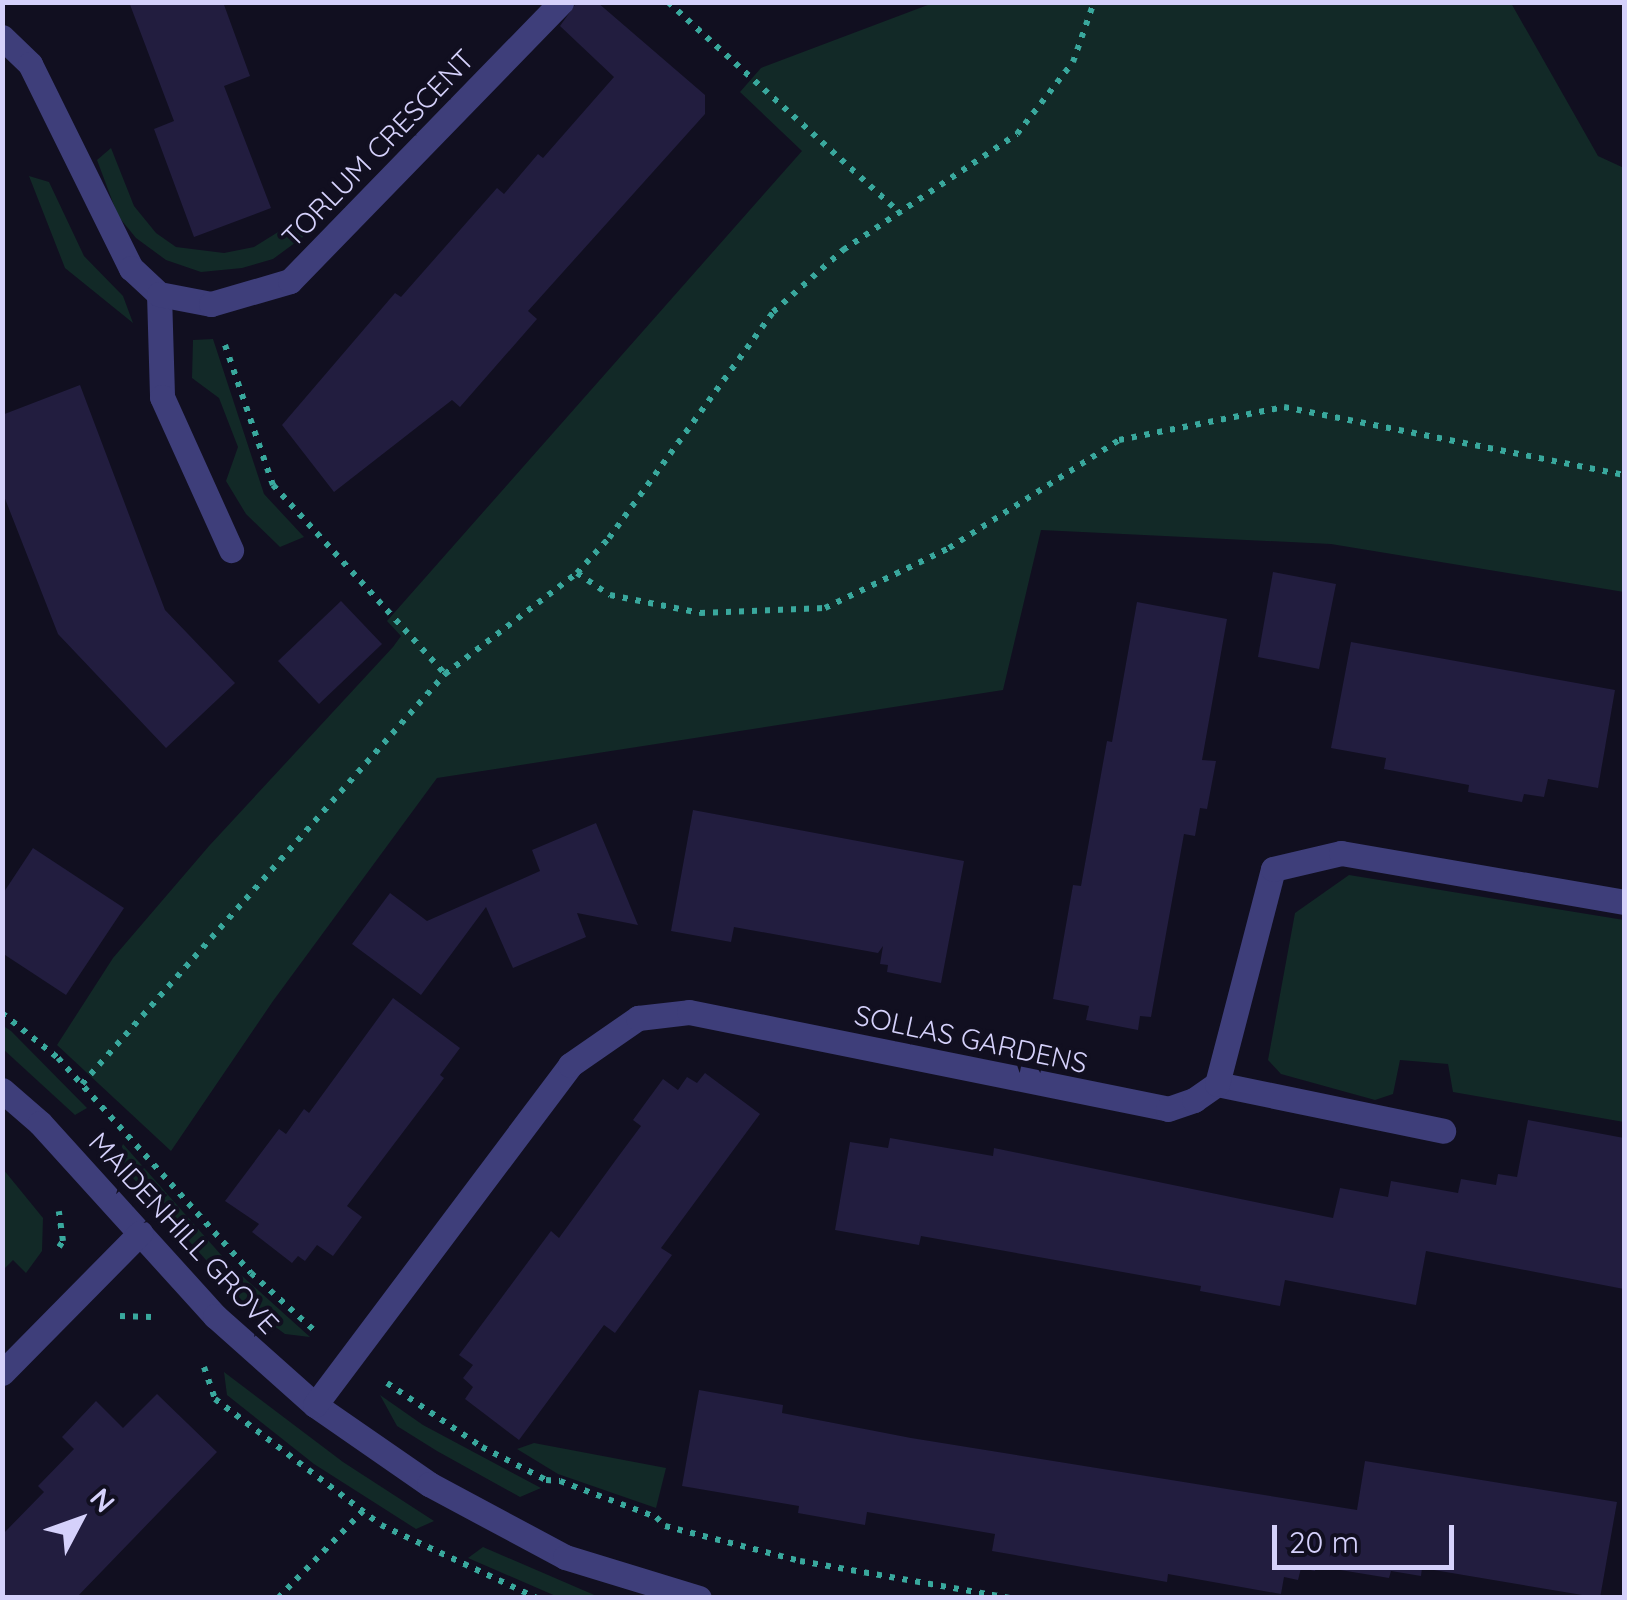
<!DOCTYPE html>
<style>
body{margin:0}
#map{position:relative;width:1627px;height:1600px;overflow:hidden;background:#110f20;font-family:Quicksand,sans-serif}
div>[style]{position:absolute}
.green>*{inset:0;background:#122927}
.building>*{inset:0;background:#221d3f}
.path>*{height:6px;margin-top:-3px;transform-origin:0;background:repeating-linear-gradient(90deg,#39a89d 0 5px,transparent 0 13px)}
.service>*{height:25px;margin:-12.5px;padding:0 12.5px;transform-origin:12.5px;border-radius:12.5px;background:#3e3e7a}
.minor>*{height:25px;margin:-12.5px;padding:0 12.5px;transform-origin:12.5px;border-radius:12.5px;background:#3e3e7a}
span{translate:-50% -50%;white-space:nowrap;text-align:center;line-height:1.15;-webkit-text-stroke:8px #110f20;paint-order:stroke}
.street-label{font-size:28px;color:#d5d1fb}
.frame{position:absolute;inset:0;border:5px solid #d5d1fb;pointer-events:none}
.north{position:absolute;left:30px;top:1470px;width:100px;height:100px;-webkit-text-stroke:8px #110f20;paint-order:stroke;rotate:49deg;font-size:28px;font-weight:700;line-height:40px;text-align:center;color:#d5d1fb}
.north::after{content:'';display:block;margin:auto;width:35px;height:45px;background:#d5d1fb;clip-path:polygon(50% 0,100% 100%,50% 72%,0 100%)}
.scale{position:absolute;left:1272px;top:1525px;width:182px;height:45px;box-sizing:border-box;border:5px solid #d5d1fb;border-top:0;padding-left:12px;font-size:30px;line-height:35px;white-space:nowrap;color:#d5d1fb;-webkit-text-stroke:8px #110f20;paint-order:stroke}
</style>
<div id="map">
<div class="green">
<i style="clip-path:polygon(933px 3px,1511px 3px,1598px 156px,1624px 168px,1624px 592px,1331px 544px,1041px 530px,1003px 690px,437px 778px,273px 1001px,171px 1151px,57px 1045px,113px 958px,209px 846px,393px 647px,401px 636px,387px 621px,802px 151px,740px 92px,761px 68px)"></i>
<i style="clip-path:polygon(111px 148px,134px 206px,156px 233px,176px 247px,224px 253px,254px 247px,299px 219px,303px 237px,273px 259px,242px 268px,201px 272px,166px 260px,136px 238px,118px 216px,97px 160px)"></i>
<i style="clip-path:polygon(29px 176px,49px 182px,84px 256px,123px 296px,133px 323px,65px 268px)"></i>
<i style="clip-path:polygon(213px 339px,264px 494px,304px 537px,280px 547px,246px 514px,226px 481px,238px 447px,219px 398px,192px 378px,193px 340px)"></i>
<i style="clip-path:polygon(1349px 875px,1624px 920px,1624px 1122px,1453px 1092px,1448px 1064px,1400px 1060px,1393px 1094px,1375px 1100px,1281px 1074px,1268px 1060px,1295px 913px)"></i>
<i style="clip-path:polygon(2px 1025px,11px 1031px,87px 1108px,75px 1115px,3px 1049px)"></i>
<i style="clip-path:polygon(123px 1144px,230px 1265px,310px 1337px,285px 1334px,247px 1306px,116px 1159px)"></i>
<i style="clip-path:polygon(3px 1169px,43px 1218px,42px 1251px,26px 1273px,13px 1260px,3px 1270px)"></i>
<i style="clip-path:polygon(224px 1372px,343px 1462px,434px 1521px,416px 1529px,314px 1464px,227px 1395px)"></i>
<i style="clip-path:polygon(380px 1395px,423px 1425px,541px 1488px,520px 1497px,437px 1451px,397px 1426px)"></i>
<i style="clip-path:polygon(534px 1443px,666px 1468px,656px 1508px,558px 1474px,517px 1449px)"></i>
<i style="clip-path:polygon(483px 1547px,599px 1597px,558px 1597px,468px 1558px)"></i>
</div>
<div class="building">
<i style="clip-path:polygon(129px 2px,223px 2px,250px 76px,224px 86px,271px 208px,194px 237px,154px 129px,174px 121px)"></i>
<i style="clip-path:polygon(577px 2px,597px 2px,705px 95px,705px 114px,528px 311px,537px 319px,460px 407px,452px 400px,334px 492px,282px 425px,395px 293px,401px 297px,497px 188px,504px 194px,538px 154px,543px 158px,614px 77px,560px 26px)"></i>
<i style="clip-path:polygon(80px 385px,165px 610px,235px 683px,166px 748px,58px 634px,2px 491px,2px 415px)"></i>
<i style="clip-path:polygon(1273px 572px,1336px 584px,1319px 669px,1258px 657px)"></i>
<i style="clip-path:polygon(341px 601px,382px 644px,319px 704px,278px 661px)"></i>
<i style="clip-path:polygon(1137px 602px,1227px 619px,1202px 760px,1216px 761px,1207px 809px,1200px 808px,1195px 836px,1184px 834px,1151px 1017px,1140px 1016px,1138px 1030px,1086px 1020px,1089px 1006px,1053px 999px,1073px 885px,1081px 886px,1107px 741px,1112px 742px)"></i>
<i style="clip-path:polygon(1351px 642px,1615px 690px,1598px 788px,1548px 779px,1544px 797px,1524px 794px,1522px 802px,1468px 792px,1469px 785px,1384px 769px,1386px 758px,1331px 748px)"></i>
<i style="clip-path:polygon(693px 810px,964px 861px,941px 983px,887px 972px,888px 965px,880px 964px,883px 946px,878px 953px,734px 927px,731px 942px,671px 931px)"></i>
<i style="clip-path:polygon(596px 823px,638px 925px,577px 913px,586px 937px,513px 968px,486px 907px,421px 995px,352px 944px,390px 893px,427px 921px,540px 871px,532px 850px)"></i>
<i style="clip-path:polygon(33px 848px,124px 908px,66px 995px,2px 953px,2px 895px)"></i>
<i style="clip-path:polygon(393px 998px,460px 1048px,440px 1075px,444px 1078px,347px 1206px,362px 1217px,333px 1256px,317px 1245px,305px 1261px,298px 1256px,292px 1263px,252px 1232px,259px 1224px,225px 1201px,279px 1129px,286px 1134px,304px 1109px,309px 1113px)"></i>
<i style="clip-path:polygon(705px 1073px,760px 1114px,661px 1248px,672px 1255px,615px 1333px,604px 1325px,519px 1440px,465px 1399px,473px 1387px,463px 1378px,473px 1365px,459px 1355px,551px 1231px,559px 1238px,615px 1161px,641px 1126px,633px 1120px,663px 1079px,678px 1090px,687px 1077px,697px 1083px)"></i>
<i style="clip-path:polygon(1528px 1120px,1624px 1138px,1624px 1289px,1426px 1251px,1416px 1305px,1285px 1280px,1280px 1306px,1200px 1291px,1201px 1286px,921px 1236px,919px 1245px,835px 1230px,850px 1142px,888px 1148px,890px 1138px,993px 1156px,994px 1148px,1333px 1218px,1340px 1188px,1388px 1197px,1391px 1181px,1458px 1193px,1461px 1179px,1496px 1185px,1498px 1174px,1517px 1177px)"></i>
<i style="clip-path:polygon(699px 1390px,783px 1405px,782px 1413px,911px 1438px,1357px 1510px,1365px 1461px,1617px 1502px,1600px 1598px,1422px 1568px,1421px 1576px,1391px 1571px,1389px 1578px,1316px 1566px,1315px 1571px,1301px 1568px,1298px 1580px,1284px 1577px,1281px 1594px,1168px 1574px,1167px 1582px,992px 1551px,995px 1534px,867px 1512px,865px 1525px,798px 1513px,799px 1506px,682px 1486px)"></i>
<i style="clip-path:polygon(157px 1394px,217px 1452px,76px 1598px,2px 1598px,2px 1535px,44px 1492px,38px 1486px,74px 1449px,62px 1437px,96px 1401px,123px 1428px)"></i>
</div>
<div class="path">
<i style="left:668px;top:2px;width:314px;rotate:42.3deg"></i>
<i style="left:225px;top:345px;width:148px;rotate:71.1deg"></i>
<i style="left:273px;top:485px;width:256px;rotate:47.7deg"></i>
<i style="left:577px;top:573px;width:40px;rotate:34deg"></i>
<i style="left:610px;top:595px;width:92px;rotate:11.3deg"></i>
<i style="left:700px;top:613px;width:125px;rotate:-2.3deg"></i>
<i style="left:825px;top:608px;width:138px;rotate:-25.8deg"></i>
<i style="left:949px;top:548px;width:201px;rotate:-32.4deg"></i>
<i style="left:1119px;top:440px;width:168px;rotate:-11.3deg"></i>
<i style="left:1284px;top:407px;width:347px;rotate:11.3deg"></i>
<i style="left:2px;top:1013px;width:72px;rotate:38.8deg"></i>
<i style="left:58px;top:1058px;width:289px;rotate:48.1deg"></i>
<i style="left:251px;top:1273px;width:88px;rotate:42.2deg"></i>
<i style="left:82px;top:1084px;width:548px;rotate:-48.48deg"></i>
<i style="left:445px;top:674px;width:166px;rotate:-37.4deg"></i>
<i style="left:577px;top:573px;width:47px;rotate:-47.6deg"></i>
<i style="left:609px;top:538px;width:279px;rotate:-54deg"></i>
<i style="left:773px;top:312px;width:94px;rotate:-41.5deg"></i>
<i style="left:843px;top:250px;width:209px;rotate:-33.7deg"></i>
<i style="left:1017px;top:134px;width:91px;rotate:-52.1deg"></i>
<i style="left:1073px;top:62px;width:64px;rotate:-70.7deg"></i>
<i style="left:59px;top:1247px;width:7px;rotate:-56deg"></i>
<i style="left:63px;top:1241px;width:30px;rotate:-98deg"></i>
<i style="left:120px;top:1316px;width:31px;rotate:2deg"></i>
<i style="left:204px;top:1367px;width:34px;rotate:71deg"></i>
<i style="left:215px;top:1399px;width:208px;rotate:37.2deg"></i>
<i style="left:381px;top:1525px;width:172px;rotate:25.1deg"></i>
<i style="left:387px;top:1383px;width:115px;rotate:34deg"></i>
<i style="left:482px;top:1447px;width:72px;rotate:27.3deg"></i>
<i style="left:546px;top:1480px;width:14px;rotate:4deg"></i>
<i style="left:560px;top:1481px;width:103px;rotate:20.6deg"></i>
<i style="left:656px;top:1517px;width:13px;rotate:45deg"></i>
<i style="left:665px;top:1526px;width:139px;rotate:14.5deg"></i>
<i style="left:800px;top:1561px;width:213px;rotate:10deg"></i>
<i style="left:278px;top:1598px;width:122px;rotate:-45.7deg"></i>
</div>
<div class="service">
<i style="left:159px;top:294px;width:103px;rotate:88.3deg"></i>
<i style="left:162px;top:397px;width:168px;rotate:65.7deg"></i>
<i style="left:1217px;top:1084px;width:231px;rotate:11.7deg"></i>
</div>
<div class="minor">
<i style="left:2px;top:37px;width:39px;rotate:44deg"></i>
<i style="left:30px;top:64px;width:228px;rotate:63.7deg"></i>
<i style="left:131px;top:268px;width:38px;rotate:43deg"></i>
<i style="left:159px;top:294px;width:53px;rotate:10.9deg"></i>
<i style="left:211px;top:304px;width:82px;rotate:-16.2deg"></i>
<i style="left:290px;top:281px;width:389px;rotate:-45.8deg"></i>
<i style="left:2px;top:1090px;width:50px;rotate:41deg"></i>
<i style="left:40px;top:1123px;width:261px;rotate:47.8deg"></i>
<i style="left:215px;top:1316px;width:134px;rotate:41.7deg"></i>
<i style="left:315px;top:1405px;width:139px;rotate:34.7deg"></i>
<i style="left:429px;top:1484px;width:154px;rotate:28.2deg"></i>
<i style="left:565px;top:1557px;width:140px;rotate:17deg"></i>
<i style="left:2px;top:1373px;width:197px;rotate:-45.4deg"></i>
<i style="left:315px;top:1405px;width:425px;rotate:-53.1deg"></i>
<i style="left:570px;top:1065px;width:83px;rotate:-34.7deg"></i>
<i style="left:638px;top:1018px;width:51px;rotate:-6.7deg"></i>
<i style="left:689px;top:1012px;width:489px;rotate:11.4deg"></i>
<i style="left:1168px;top:1109px;width:28px;rotate:-19deg"></i>
<i style="left:1194px;top:1100px;width:28px;rotate:-35deg"></i>
<i style="left:1217px;top:1084px;width:222px;rotate:-75.4deg"></i>
<i style="left:1273px;top:869px;width:70px;rotate:-13.2deg"></i>
<i style="left:1341px;top:853px;width:287px;rotate:9.8deg"></i>
</div>
<div class="street-label">
<span style="left:378px;top:148px;rotate:-46deg">TORLUM CRESCENT</span>
<span style="left:971px;top:1039px;rotate:12deg">SOLLAS GARDENS</span>
<span style="left:184px;top:1233px;rotate:47deg">MAIDENHILL GROVE</span>
</div>
<div class="frame"></div>
<div class="north">N</div>
<div class="scale">20 m</div>
</div>
